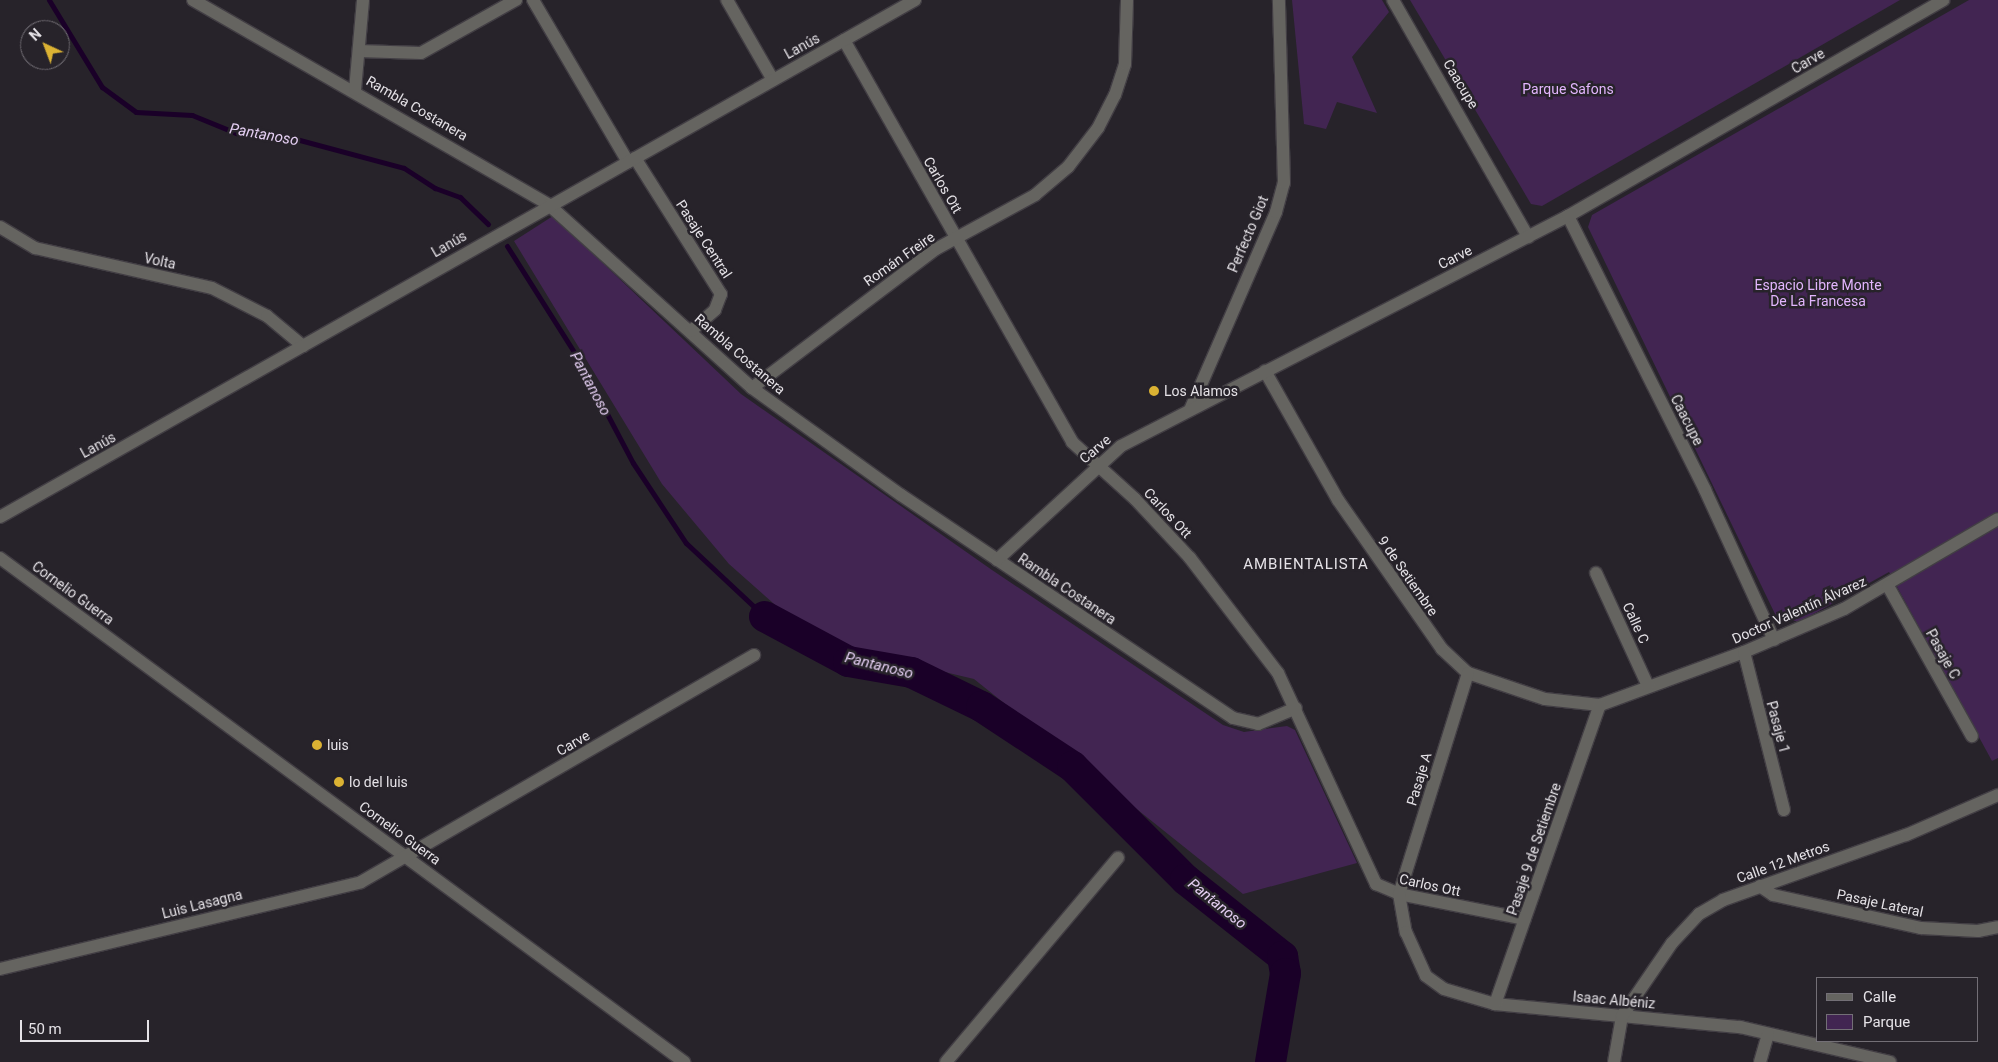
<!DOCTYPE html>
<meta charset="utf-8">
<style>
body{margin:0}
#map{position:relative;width:1998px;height:1062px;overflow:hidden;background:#27232a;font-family:Roboto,sans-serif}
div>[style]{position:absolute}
.green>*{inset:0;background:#422552}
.stream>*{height:5px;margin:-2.5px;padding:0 2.5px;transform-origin:2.5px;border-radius:2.5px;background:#1a0028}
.river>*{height:31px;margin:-15.5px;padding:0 15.5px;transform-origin:15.5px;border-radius:15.5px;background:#1a0028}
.roads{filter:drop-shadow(1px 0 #423e44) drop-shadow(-1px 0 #423e44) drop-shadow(0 1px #423e44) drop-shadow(0 -1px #423e44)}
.street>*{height:12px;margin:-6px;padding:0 6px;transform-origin:6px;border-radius:6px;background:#656460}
.dots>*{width:14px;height:14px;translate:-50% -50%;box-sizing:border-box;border:2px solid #27232a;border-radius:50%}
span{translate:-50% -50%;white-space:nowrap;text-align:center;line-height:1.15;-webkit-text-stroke:5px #27232a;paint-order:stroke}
.street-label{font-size:14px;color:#e5e2e7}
.park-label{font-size:14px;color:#e2b5fd}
.poi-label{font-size:14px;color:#e5e2e7}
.left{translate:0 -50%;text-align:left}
.water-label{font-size:15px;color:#e5cff3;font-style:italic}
.neighbourhood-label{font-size:15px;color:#e5e2e7;letter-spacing:1px}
.legend{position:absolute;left:1816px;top:977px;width:162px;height:65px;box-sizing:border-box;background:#27232a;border:1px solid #736f76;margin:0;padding:6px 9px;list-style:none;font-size:15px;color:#e5e2e7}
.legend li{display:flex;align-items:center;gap:10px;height:25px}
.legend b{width:25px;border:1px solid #736f76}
.north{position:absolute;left:20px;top:20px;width:50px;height:50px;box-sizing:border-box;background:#27232a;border:1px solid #736f76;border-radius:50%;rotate:317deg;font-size:14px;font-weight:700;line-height:20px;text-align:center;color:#e5e2e7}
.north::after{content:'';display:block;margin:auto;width:18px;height:22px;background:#dbb233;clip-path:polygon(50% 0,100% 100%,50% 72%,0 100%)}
.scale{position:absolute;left:20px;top:1020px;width:129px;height:22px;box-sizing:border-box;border:2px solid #e5e2e7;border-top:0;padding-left:6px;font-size:15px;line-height:18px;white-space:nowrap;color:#e5e2e7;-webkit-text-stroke:4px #27232a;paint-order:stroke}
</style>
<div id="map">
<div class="green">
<i style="clip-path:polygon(1292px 0,1382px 0,1389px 12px,1352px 57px,1377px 113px,1337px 102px,1326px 129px,1304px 124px)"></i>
<i style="clip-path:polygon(1410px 0,1900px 0,1542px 206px,1531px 204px)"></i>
<i style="clip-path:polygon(1969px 0,1998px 0,1998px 758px,1992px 761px,1889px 572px,1799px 622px,1776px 616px,1588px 227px,1592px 215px)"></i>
<i style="clip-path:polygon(553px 216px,741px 394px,992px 570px,1223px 725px,1244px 732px,1287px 726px,1295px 730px,1357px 863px,1243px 894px,974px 679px,848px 649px,791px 619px,729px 564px,662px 484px,514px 241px)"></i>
</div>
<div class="stream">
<i style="left:49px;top:0;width:102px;rotate:58.7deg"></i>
<i style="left:102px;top:87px;width:42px;rotate:36.3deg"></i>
<i style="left:136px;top:112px;width:56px;rotate:3.1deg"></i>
<i style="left:192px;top:115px;width:48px;rotate:22.2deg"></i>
<i style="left:236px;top:133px;width:45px;rotate:2.5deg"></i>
<i style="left:281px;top:135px;width:127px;rotate:15deg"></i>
<i style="left:404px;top:168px;width:37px;rotate:33deg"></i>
<i style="left:435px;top:188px;width:27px;rotate:20deg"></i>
<i style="left:460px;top:197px;width:39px;rotate:44deg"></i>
<i style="left:507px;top:246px;width:129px;rotate:57.7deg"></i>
<i style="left:576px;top:355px;width:122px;rotate:62.2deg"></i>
<i style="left:633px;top:463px;width:96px;rotate:56.5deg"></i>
<i style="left:686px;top:543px;width:107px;rotate:43.1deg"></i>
</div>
<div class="river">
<i style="left:764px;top:616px;width:95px;rotate:28.2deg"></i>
<i style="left:848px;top:661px;width:64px;rotate:9.9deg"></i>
<i style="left:911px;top:672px;width:78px;rotate:25.9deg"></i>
<i style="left:981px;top:706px;width:109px;rotate:33.4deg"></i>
<i style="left:1072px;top:766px;width:160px;rotate:45deg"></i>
<i style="left:1185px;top:879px;width:124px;rotate:38.4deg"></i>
<i style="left:1282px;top:956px;width:17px;rotate:80deg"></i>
<i style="left:1285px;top:973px;width:90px;rotate:99.6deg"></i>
</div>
<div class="roads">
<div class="street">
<i style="left:193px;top:0;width:411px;rotate:29.9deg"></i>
<i style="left:549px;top:205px;width:273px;rotate:42deg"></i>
<i style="left:752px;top:388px;width:183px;rotate:35.7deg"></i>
<i style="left:901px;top:495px;width:400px;rotate:33.9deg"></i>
<i style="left:1233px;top:718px;width:26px;rotate:13deg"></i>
<i style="left:1258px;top:724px;width:41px;rotate:-22.8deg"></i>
<i style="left:533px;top:0;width:188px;rotate:59.6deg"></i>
<i style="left:727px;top:0;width:92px;rotate:60.1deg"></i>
<i style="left:1393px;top:0;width:273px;rotate:60.3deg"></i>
<i style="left:844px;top:40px;width:462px;rotate:60.4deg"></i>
<i style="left:1072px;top:442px;width:85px;rotate:42.1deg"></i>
<i style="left:1135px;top:499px;width:81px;rotate:47deg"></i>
<i style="left:1190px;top:558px;width:145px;rotate:52.6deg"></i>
<i style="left:1278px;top:673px;width:233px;rotate:65.1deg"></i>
<i style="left:1376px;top:884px;width:25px;rotate:23deg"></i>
<i style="left:1399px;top:894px;width:128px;rotate:11.2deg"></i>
<i style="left:359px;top:51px;width:62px;rotate:1.8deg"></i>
<i style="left:421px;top:53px;width:109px;rotate:-29.2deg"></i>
<i style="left:355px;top:90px;width:90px;rotate:-84.9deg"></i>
<i style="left:635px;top:158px;width:161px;rotate:57.7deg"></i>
<i style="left:721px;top:294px;width:17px;rotate:111deg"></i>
<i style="left:715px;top:310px;width:32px;rotate:139deg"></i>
<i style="left:1568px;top:216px;width:306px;rotate:63.4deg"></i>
<i style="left:1705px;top:490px;width:165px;rotate:65.3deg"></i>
<i style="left:0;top:227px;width:41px;rotate:31deg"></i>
<i style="left:35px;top:248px;width:181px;rotate:12.7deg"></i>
<i style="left:212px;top:288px;width:62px;rotate:27deg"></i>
<i style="left:267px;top:316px;width:47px;rotate:39.8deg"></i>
<i style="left:1265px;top:371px;width:148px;rotate:60.5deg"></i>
<i style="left:1338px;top:500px;width:182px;rotate:55.1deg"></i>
<i style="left:1442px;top:649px;width:35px;rotate:43deg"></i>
<i style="left:1468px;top:673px;width:81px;rotate:18.7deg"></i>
<i style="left:1545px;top:699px;width:55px;rotate:6.2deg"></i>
<i style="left:1600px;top:705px;width:153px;rotate:-20.2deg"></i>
<i style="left:1744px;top:652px;width:109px;rotate:-23.3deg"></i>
<i style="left:1844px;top:609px;width:178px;rotate:-30.3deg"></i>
<i style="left:752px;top:388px;width:231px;rotate:-37.1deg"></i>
<i style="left:936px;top:249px;width:113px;rotate:-28.6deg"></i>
<i style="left:1035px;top:195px;width:43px;rotate:-40.3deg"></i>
<i style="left:1068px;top:167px;width:49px;rotate:-52.4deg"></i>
<i style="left:1098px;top:128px;width:37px;rotate:-63deg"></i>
<i style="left:1115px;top:95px;width:33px;rotate:-72deg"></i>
<i style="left:1125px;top:64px;width:64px;rotate:-88.2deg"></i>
<i style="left:1190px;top:410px;width:216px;rotate:-66.5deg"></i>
<i style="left:1276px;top:212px;width:30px;rotate:-75deg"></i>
<i style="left:1284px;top:183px;width:183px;rotate:-91.6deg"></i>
<i style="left:0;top:517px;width:1051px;rotate:-29.47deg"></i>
<i style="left:0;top:558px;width:850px;rotate:36.38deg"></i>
<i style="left:997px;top:560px;width:168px;rotate:-42.6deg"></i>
<i style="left:1121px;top:446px;width:503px;rotate:-27.23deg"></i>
<i style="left:1568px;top:216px;width:433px;rotate:-29.9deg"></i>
<i style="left:1596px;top:573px;width:124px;rotate:65.3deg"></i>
<i style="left:1888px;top:586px;width:172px;rotate:60.8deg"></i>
<i style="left:1744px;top:652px;width:163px;rotate:75.8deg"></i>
<i style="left:1468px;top:673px;width:232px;rotate:107.3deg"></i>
<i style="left:1399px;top:894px;width:39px;rotate:80deg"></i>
<i style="left:1406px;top:932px;width:48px;rotate:65.6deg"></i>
<i style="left:1426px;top:976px;width:22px;rotate:36deg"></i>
<i style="left:1444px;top:989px;width:53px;rotate:16.4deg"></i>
<i style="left:1495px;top:1004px;width:246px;rotate:5.4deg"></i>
<i style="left:1740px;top:1027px;width:154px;rotate:13.1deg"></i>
<i style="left:1760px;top:886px;width:16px;rotate:35deg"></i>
<i style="left:1773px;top:895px;width:152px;rotate:12.6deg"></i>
<i style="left:1921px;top:928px;width:57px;rotate:3deg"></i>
<i style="left:1978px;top:931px;width:20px;rotate:-11deg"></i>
<i style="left:0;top:969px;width:371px;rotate:-13.5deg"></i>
<i style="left:361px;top:882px;width:454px;rotate:-30deg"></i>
<i style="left:1495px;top:1004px;width:317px;rotate:-70.7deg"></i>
<i style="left:946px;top:1062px;width:267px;rotate:-49.9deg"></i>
<i style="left:1614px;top:1062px;width:47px;rotate:-80.1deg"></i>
<i style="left:1622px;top:1016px;width:88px;rotate:-55.6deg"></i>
<i style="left:1672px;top:943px;width:40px;rotate:-47deg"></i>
<i style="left:1699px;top:914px;width:28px;rotate:-30deg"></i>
<i style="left:1723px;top:900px;width:194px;rotate:-19.6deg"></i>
<i style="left:1906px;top:835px;width:100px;rotate:-23.5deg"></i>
<i style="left:1760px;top:1062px;width:29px;rotate:-74deg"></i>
</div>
</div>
<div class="dots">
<i style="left:1154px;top:391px;background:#dbb233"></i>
<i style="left:317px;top:745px;background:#dbb233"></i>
<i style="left:339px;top:782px;background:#dbb233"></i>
</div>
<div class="street-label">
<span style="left:802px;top:46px;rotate:-29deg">Lanús</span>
<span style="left:1808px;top:61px;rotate:-30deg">Carve</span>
<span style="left:1461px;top:84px;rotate:59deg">Caacupe</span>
<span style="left:417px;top:108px;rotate:30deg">Rambla Costanera</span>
<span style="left:943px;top:185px;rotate:60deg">Carlos Ott</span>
<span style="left:1248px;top:234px;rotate:-67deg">Perfecto Giot</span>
<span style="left:704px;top:239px;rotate:57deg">Pasaje Central</span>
<span style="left:449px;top:244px;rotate:-30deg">Lanús</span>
<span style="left:1455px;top:257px;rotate:-27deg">Carve</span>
<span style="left:899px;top:259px;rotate:-35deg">Román Freire</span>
<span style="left:160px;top:261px;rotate:12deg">Volta</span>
<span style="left:740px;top:354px;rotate:41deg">Rambla Costanera</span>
<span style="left:1687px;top:420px;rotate:63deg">Caacupe</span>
<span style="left:98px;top:445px;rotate:-29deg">Lanús</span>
<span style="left:1095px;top:449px;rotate:-40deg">Carve</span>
<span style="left:1168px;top:513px;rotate:47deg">Carlos Ott</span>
<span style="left:1408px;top:576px;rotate:55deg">9 de Setiembre</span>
<span style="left:1067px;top:589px;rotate:34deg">Rambla Costanera</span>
<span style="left:73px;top:593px;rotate:36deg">Cornelio Guerra</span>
<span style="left:1799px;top:610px;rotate:-24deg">Doctor Valentín Álvarez</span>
<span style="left:1636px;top:623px;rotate:65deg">Calle C</span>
<span style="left:1943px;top:654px;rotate:61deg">Pasaje C</span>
<span style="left:1778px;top:727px;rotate:75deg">Pasaje 1</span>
<span style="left:573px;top:743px;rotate:-30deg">Carve</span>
<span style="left:1419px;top:779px;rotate:-73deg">Pasaje A</span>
<span style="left:400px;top:833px;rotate:36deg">Cornelio Guerra</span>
<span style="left:1534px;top:849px;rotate:-71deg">Pasaje 9 de Setiembre</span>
<span style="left:1783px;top:862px;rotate:-20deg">Calle 12 Metros</span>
<span style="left:1430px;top:885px;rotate:12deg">Carlos Ott</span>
<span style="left:1880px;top:903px;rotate:12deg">Pasaje Lateral</span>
<span style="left:202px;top:904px;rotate:-14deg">Luis Lasagna</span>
<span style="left:1614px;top:1000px;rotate:5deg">Isaac Albéniz</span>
</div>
<div class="park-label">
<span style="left:1568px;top:89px">Parque Safons</span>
<span style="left:1818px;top:293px">Espacio Libre Monte<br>De La Francesa</span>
</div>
<div class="poi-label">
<span class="left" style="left:1164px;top:391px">Los Alamos</span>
<span class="left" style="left:327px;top:745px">luis</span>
<span class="left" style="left:349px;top:782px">lo del luis</span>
</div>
<div class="water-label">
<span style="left:264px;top:135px;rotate:10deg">Pantanoso</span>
<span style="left:590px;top:384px;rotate:62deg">Pantanoso</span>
<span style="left:879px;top:666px;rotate:14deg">Pantanoso</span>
<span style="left:1217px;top:904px;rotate:39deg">Pantanoso</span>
</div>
<div class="neighbourhood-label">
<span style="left:1306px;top:565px">AMBIENTALISTA</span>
</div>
<ul class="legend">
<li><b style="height:6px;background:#656460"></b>Calle</li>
<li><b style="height:14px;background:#422552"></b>Parque</li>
</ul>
<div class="north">N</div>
<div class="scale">50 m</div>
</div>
